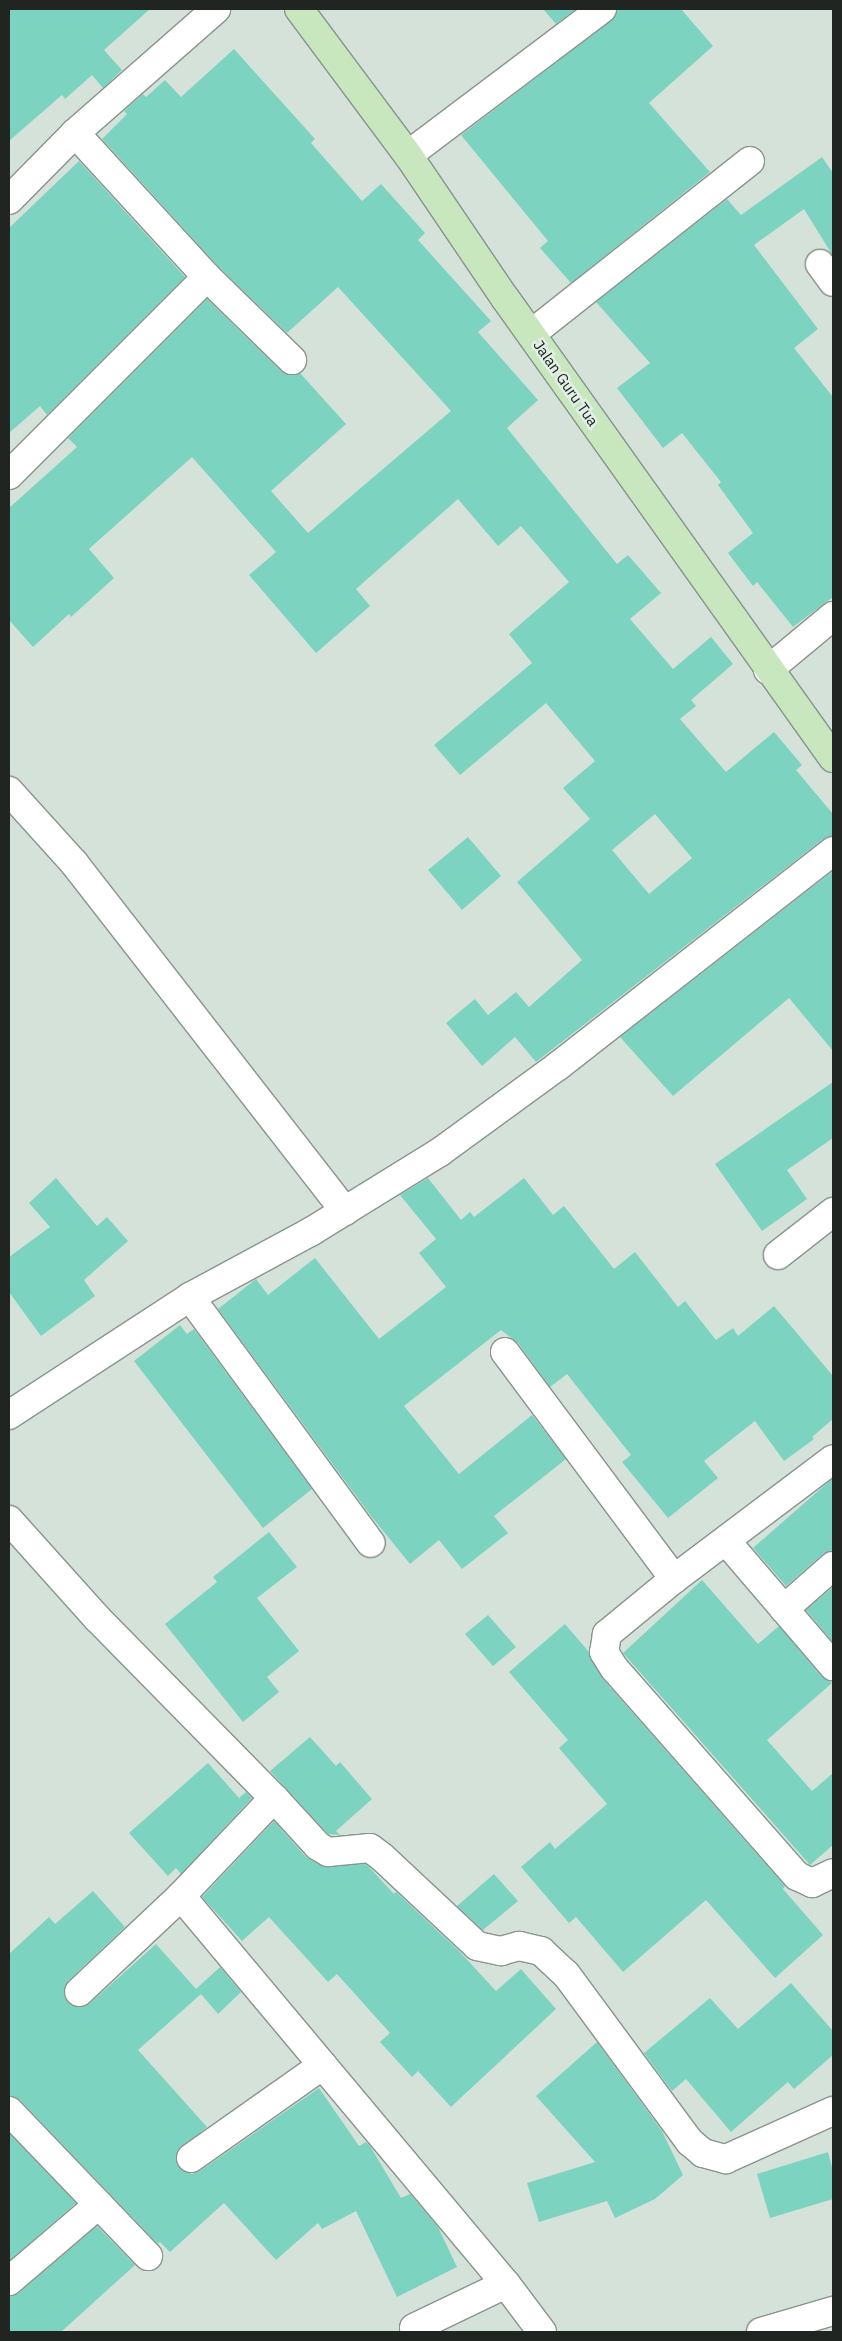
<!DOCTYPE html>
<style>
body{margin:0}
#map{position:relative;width:842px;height:2341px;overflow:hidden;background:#d5e2da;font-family:"IBM Plex Sans",sans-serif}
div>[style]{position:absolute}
.building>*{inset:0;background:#7cd4c0}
.roads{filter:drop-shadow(1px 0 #88948d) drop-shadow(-1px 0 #88948d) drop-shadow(0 1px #88948d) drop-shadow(0 -1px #88948d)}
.minor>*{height:28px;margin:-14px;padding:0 14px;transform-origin:14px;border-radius:14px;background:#fff}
.major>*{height:28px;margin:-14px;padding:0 14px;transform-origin:14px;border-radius:14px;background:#c9e7bf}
span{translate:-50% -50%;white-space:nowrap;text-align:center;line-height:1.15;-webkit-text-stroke:5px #e2efe7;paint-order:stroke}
.street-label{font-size:15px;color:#202522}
.frame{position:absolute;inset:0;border:10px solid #202522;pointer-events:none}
</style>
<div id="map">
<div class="building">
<i style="clip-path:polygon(9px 9px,150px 9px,104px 50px,122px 70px,103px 88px,92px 75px,65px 99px,62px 95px,9px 141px)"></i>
<i style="clip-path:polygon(543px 9px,576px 9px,556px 24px)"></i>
<i style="clip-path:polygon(617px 9px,681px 9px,713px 46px,649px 103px,710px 172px,571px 283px,540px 248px,548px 241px,461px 135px,611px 21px)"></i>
<i style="clip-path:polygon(evenodd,234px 49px,315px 139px,311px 143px,362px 201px,381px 184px,425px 233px,418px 240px,491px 321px,478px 332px,538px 400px,507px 428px,617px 564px,628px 555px,661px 593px,630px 619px,673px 669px,711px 637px,733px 664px,691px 700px,696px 706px,680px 719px,726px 772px,774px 732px,802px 765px,796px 770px,833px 814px,833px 836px,823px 839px,536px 1062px,515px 1037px,482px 1066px,446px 1023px,475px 999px,488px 1015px,516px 992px,529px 1007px,582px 960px,517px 882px,590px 819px,563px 788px,595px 761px,546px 703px,460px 775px,434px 745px,532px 663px,509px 634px,569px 582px,521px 526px,498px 546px,458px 499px,356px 589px,370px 606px,316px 653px,249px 575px,276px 552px,192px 457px,89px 549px,114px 578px,71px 617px,69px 614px,33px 647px,9px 620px,9px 508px,77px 447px,68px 438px,207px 299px,281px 371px,289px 375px,300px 373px,346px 424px,271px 491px,308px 533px,451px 411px,338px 287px,287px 333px,218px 266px,102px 139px,127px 114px,124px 111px,143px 94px,146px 97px,165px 80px,181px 97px,234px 49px,655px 814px,692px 858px,649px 894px,612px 850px,655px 814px)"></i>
<i style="clip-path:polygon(822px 157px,833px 173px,833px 256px,804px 209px,754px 245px,818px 329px,794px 348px,833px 397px,833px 597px,793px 627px,757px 582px,753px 586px,728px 553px,753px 533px,718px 485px,721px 482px,682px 433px,663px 448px,617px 388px,650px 363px,596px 302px,727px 199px,741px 215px)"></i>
<i style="clip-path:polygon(79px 161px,185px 277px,47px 415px,40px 406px,9px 433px,9px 228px)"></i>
<i style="clip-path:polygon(468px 837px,501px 876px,462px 910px,428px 870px)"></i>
<i style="clip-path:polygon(833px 871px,833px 1051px,789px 998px,673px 1096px,620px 1037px)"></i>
<i style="clip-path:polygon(833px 1082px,833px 1138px,787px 1170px,807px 1199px,762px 1231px,715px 1164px)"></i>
<i style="clip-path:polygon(56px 1178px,97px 1226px,107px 1217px,128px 1241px,84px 1280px,95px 1296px,41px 1336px,9px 1292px,9px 1257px,50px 1227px,29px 1203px)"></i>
<i style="clip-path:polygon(428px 1178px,461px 1220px,470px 1212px,474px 1217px,524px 1178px,553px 1215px,564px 1206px,614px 1269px,635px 1252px,678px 1307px,685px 1301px,716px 1340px,733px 1328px,738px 1336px,774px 1306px,833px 1376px,833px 1419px,812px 1437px,814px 1439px,784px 1461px,755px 1421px,704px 1461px,718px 1478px,668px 1518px,622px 1462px,631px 1455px,567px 1374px,550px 1387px,518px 1343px,501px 1330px,404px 1406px,459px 1474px,532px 1415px,566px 1459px,494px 1516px,508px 1533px,462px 1569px,439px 1540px,410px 1564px,371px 1516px,218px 1309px,256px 1279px,268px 1295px,315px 1258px,379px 1339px,446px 1287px,419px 1253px,436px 1239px,400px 1195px)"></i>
<i style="clip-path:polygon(180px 1325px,187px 1334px,194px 1329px,312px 1489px,263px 1528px,134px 1361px)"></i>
<i style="clip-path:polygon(833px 1478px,833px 1551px,823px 1554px,786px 1586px,753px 1548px)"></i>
<i style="clip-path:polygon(269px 1532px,297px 1567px,257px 1598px,299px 1651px,267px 1677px,279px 1692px,243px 1722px,165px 1624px,217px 1582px,213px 1577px)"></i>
<i style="clip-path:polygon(702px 1580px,758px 1644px,779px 1626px,821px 1676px,832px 1683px,767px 1740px,812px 1791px,833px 1773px,833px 1845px,810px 1865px,623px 1653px)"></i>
<i style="clip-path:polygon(833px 1587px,833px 1642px,806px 1610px)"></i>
<i style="clip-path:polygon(488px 1615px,516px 1647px,493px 1666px,465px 1634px)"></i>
<i style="clip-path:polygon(565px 1624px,589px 1652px,602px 1678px,785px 1886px,783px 1889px,823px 1935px,775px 1978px,706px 1900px,623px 1972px,576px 1917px,569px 1923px,521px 1867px,550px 1842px,555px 1849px,607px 1804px,559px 1748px,568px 1740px,509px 1672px)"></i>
<i style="clip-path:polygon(310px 1737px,336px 1766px,340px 1762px,372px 1799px,336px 1831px,340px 1835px,328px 1834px,270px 1771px)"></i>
<i style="clip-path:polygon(208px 1763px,239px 1798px,246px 1792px,252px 1798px,181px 1874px,176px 1868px,168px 1876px,129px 1833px)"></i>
<i style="clip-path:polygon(274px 1821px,306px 1857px,320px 1865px,365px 1864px,369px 1867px,394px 1894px,396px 1892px,460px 1952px,496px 1991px,521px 1969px,556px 2009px,451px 2107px,418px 2071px,412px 2077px,380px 2042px,390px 2033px,337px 1974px,328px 1982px,269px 1917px,242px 1941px,202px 1897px)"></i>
<i style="clip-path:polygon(494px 1874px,518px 1901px,483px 1930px,457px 1906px)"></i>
<i style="clip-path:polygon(93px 1891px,125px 1927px,68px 1981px,64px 1995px,68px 2003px,82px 2007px,89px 2004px,156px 1944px,196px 1989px,220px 1967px,241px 1992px,218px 2014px,201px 1994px,138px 2050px,207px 2127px,177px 2151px,179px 2167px,192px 2174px,200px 2171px,319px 2088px,359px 2146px,366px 2142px,370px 2146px,401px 2198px,410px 2194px,438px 2227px,457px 2267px,397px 2297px,356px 2211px,322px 2229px,318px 2223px,276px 2260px,224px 2203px,170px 2252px,160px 2242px,158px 2244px,20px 2100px,9px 2096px,9px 1954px,49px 1917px,55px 1924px)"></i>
<i style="clip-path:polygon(791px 1983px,833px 2031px,833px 2055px,794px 2089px,788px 2082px,731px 2132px,686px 2079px,672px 2091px,644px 2053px,710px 1998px,738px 2029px)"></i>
<i style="clip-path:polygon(597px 2042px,662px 2131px,683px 2175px,655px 2199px,615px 2218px,607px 2201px,539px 2222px,527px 2183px,595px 2162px,536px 2096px)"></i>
<i style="clip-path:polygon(9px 2133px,76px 2203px,9px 2261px)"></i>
<i style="clip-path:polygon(828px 2152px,833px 2171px,833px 2199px,770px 2218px,757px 2174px)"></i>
<i style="clip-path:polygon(97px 2226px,135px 2265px,61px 2332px,9px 2332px,9px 2296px,19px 2293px)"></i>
</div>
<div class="roads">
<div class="minor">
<i style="left:75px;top:133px;width:195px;rotate:47.5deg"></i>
<i style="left:207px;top:277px;width:119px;rotate:44.3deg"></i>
<i style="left:408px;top:155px;width:243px;rotate:-37deg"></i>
<i style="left:9px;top:200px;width:94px;rotate:-45.4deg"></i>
<i style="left:75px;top:133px;width:188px;rotate:-41.3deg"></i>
<i style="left:820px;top:264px;width:22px;rotate:54deg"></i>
<i style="left:531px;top:334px;width:279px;rotate:-38.3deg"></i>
<i style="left:9px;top:475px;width:280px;rotate:-45deg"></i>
<i style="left:768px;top:670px;width:85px;rotate:-39.7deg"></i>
<i style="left:9px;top:791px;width:97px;rotate:47.9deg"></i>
<i style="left:74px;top:863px;width:441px;rotate:52.1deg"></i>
<i style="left:778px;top:1255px;width:70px;rotate:-38deg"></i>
<i style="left:190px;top:1297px;width:305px;rotate:53.7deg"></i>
<i style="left:505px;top:1352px;width:283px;rotate:53.3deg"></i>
<i style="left:674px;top:1579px;width:87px;rotate:140.6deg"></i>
<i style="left:607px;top:1634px;width:18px;rotate:99deg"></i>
<i style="left:604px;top:1652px;width:19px;rotate:58deg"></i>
<i style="left:614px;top:1668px;width:277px;rotate:48.7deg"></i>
<i style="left:797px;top:1876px;width:17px;rotate:25deg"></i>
<i style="left:812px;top:1883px;width:23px;rotate:-25deg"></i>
<i style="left:9px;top:1415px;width:216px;rotate:-33.1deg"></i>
<i style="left:190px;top:1297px;width:139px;rotate:-28.4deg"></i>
<i style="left:312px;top:1231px;width:150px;rotate:-31.7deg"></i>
<i style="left:440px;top:1152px;width:146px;rotate:-36.1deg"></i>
<i style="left:558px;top:1066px;width:349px;rotate:-38deg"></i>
<i style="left:9px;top:1520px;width:132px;rotate:48.1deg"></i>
<i style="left:97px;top:1618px;width:252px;rotate:45.5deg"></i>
<i style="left:274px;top:1798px;width:135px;rotate:133.5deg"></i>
<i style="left:181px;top:1896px;width:140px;rotate:136.7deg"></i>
<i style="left:726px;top:1541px;width:165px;rotate:49.4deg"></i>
<i style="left:674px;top:1579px;width:199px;rotate:-37deg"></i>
<i style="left:784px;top:1609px;width:65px;rotate:-41.3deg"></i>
<i style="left:274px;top:1798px;width:65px;rotate:47.5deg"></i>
<i style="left:318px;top:1846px;width:12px;rotate:31deg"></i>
<i style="left:328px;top:1852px;width:42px;rotate:-5.4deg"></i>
<i style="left:370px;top:1848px;width:15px;rotate:37deg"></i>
<i style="left:382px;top:1857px;width:130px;rotate:43.1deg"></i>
<i style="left:477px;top:1946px;width:25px;rotate:12deg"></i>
<i style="left:501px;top:1951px;width:19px;rotate:-16deg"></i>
<i style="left:519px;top:1946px;width:23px;rotate:13deg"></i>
<i style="left:541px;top:1951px;width:34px;rotate:43deg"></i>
<i style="left:566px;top:1974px;width:209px;rotate:53.6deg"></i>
<i style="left:690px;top:2142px;width:17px;rotate:40deg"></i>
<i style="left:703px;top:2153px;width:24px;rotate:15deg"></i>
<i style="left:726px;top:2159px;width:117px;rotate:-24.2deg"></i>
<i style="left:181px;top:1896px;width:506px;rotate:50.05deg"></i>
<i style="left:506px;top:2284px;width:60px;rotate:53.1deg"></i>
<i style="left:9px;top:2111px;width:201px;rotate:46.2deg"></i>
<i style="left:191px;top:2158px;width:161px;rotate:-35.2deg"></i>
<i style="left:9px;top:2281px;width:118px;rotate:-40.5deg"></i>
<i style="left:414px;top:2328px;width:102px;rotate:-25.6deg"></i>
<i style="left:761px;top:2332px;width:75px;rotate:-16.3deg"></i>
</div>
<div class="major">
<i style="left:299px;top:9px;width:182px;rotate:53.3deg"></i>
<i style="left:408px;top:155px;width:173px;rotate:55.9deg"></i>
<i style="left:505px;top:298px;width:565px;rotate:54.51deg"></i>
</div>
</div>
<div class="street-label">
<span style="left:566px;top:383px;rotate:55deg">Jalan Guru Tua</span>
</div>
<div class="frame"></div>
</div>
